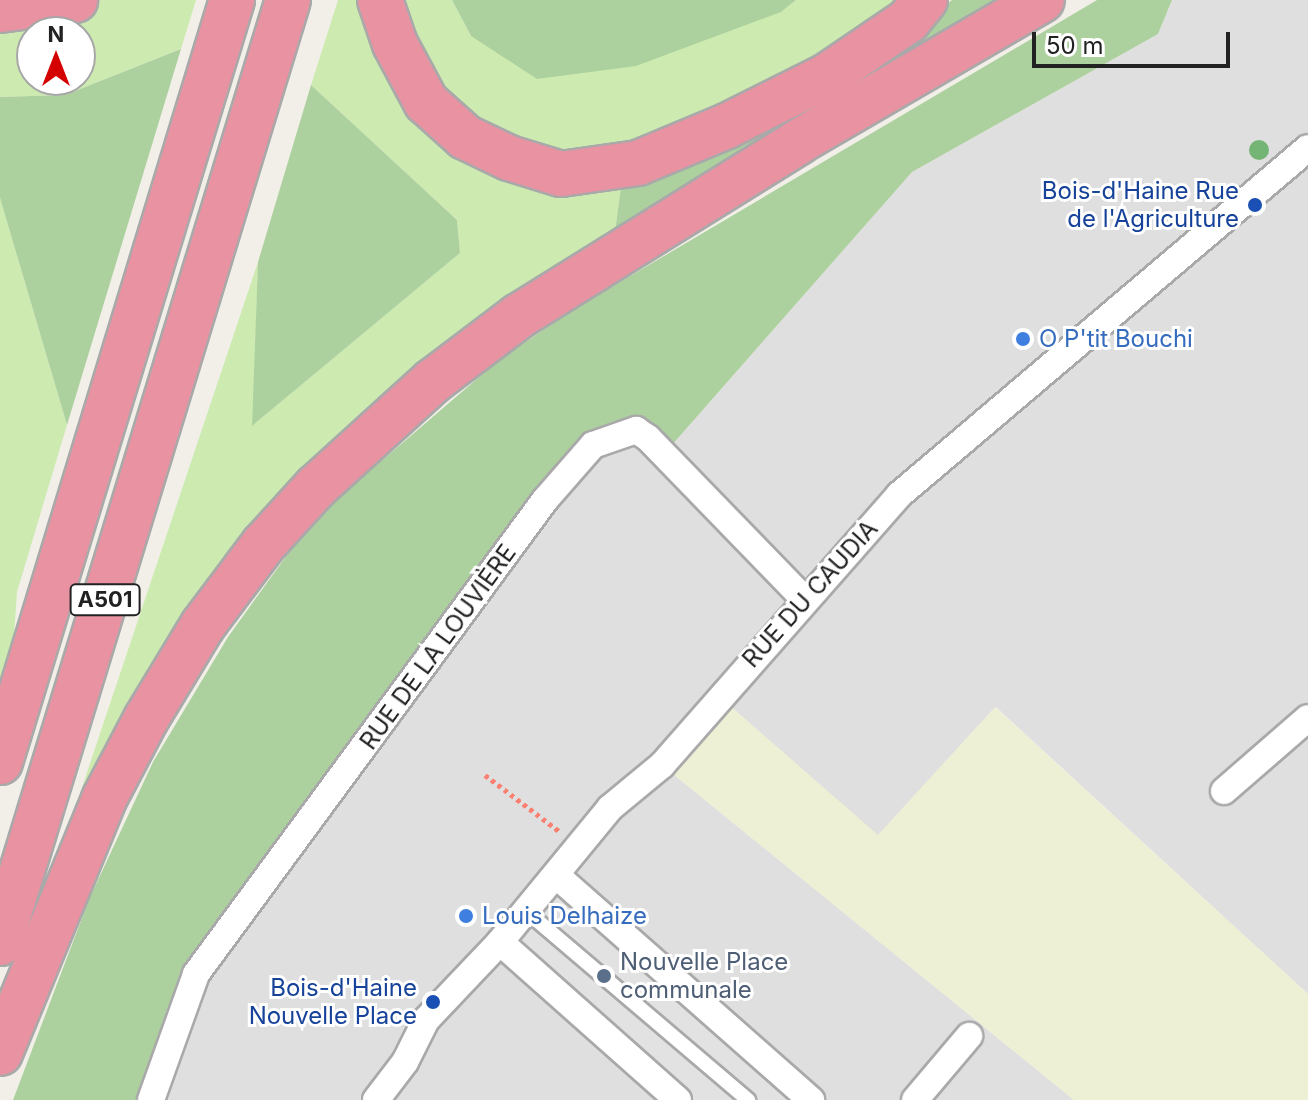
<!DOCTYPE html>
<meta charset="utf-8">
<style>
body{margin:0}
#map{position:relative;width:1308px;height:1100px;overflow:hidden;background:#f2efe9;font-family:Inter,sans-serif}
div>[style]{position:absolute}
.residential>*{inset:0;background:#e0dfdf}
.farmland>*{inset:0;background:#eef0d5}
.grass>*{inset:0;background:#cdebb0}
.forest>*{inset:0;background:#add19e}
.parking>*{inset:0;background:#e2e2e2}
.path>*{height:5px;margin-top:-2.5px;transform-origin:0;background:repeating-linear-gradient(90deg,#fa8072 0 4px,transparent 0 8px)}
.roads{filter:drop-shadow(2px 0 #a9a9a9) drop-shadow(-2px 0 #a9a9a9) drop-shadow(0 2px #a9a9a9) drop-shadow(0 -2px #a9a9a9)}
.service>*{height:14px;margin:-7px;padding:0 7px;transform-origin:7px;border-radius:7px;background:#fff}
.minor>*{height:26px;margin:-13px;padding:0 13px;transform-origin:13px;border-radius:13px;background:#fff}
.motorway>*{height:44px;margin:-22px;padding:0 22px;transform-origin:22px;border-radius:22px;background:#e892a2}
.trees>*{width:20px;height:20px;margin:-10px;border-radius:50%;background:#74b475}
.dots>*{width:22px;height:22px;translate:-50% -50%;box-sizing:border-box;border:4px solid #fff;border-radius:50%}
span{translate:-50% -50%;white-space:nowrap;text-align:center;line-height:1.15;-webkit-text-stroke:6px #fff;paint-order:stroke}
.shield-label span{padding:2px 6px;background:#fff;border:2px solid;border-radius:6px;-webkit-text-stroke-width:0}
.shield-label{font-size:22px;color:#222;font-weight:700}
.transit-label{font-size:24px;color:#164399}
.right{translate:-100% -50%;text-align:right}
.shop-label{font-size:24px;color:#366cbe}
.left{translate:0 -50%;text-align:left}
.street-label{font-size:24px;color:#222}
.service-label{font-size:24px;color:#4e5e75}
.north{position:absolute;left:16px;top:16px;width:80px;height:80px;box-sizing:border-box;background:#fff;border:2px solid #a7a7a7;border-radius:50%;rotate:0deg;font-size:22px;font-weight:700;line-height:32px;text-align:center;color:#222}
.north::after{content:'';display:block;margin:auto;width:28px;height:36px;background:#d40000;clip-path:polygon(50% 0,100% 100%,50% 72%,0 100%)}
.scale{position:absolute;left:1032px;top:32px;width:198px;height:36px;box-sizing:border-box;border:4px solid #222;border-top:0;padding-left:10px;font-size:24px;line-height:28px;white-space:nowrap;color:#222;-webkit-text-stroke:6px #fff;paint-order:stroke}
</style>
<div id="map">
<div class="residential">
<i style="clip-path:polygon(1172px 0,1308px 0,1308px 994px,996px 707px,878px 836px,720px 697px,662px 765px,1074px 1100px,153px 1100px,196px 974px,593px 445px,636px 430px,664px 454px,912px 172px,1158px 34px)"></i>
</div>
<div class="farmland">
<i style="clip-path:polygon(720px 697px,878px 835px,995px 707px,1308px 994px,1308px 1100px,1074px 1100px,662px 765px)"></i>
</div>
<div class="grass">
<i style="clip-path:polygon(evenodd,98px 0,196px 0,181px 49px,65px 95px,0 97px,0 26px,57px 17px,98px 0,32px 32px,80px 32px,80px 80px,32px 80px,32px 32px)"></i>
<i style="clip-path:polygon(338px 0,363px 0,402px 102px,621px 187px,614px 239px,415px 379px,62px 847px,258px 262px,253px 425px,460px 253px,457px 220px,311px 85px)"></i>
<i style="clip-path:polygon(402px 0,452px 0,471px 36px,781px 12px,796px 0,903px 0,816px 63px,679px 134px,570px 154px,527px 144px,494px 129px,453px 99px,427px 62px)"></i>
<i style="clip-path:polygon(0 198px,67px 425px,17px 592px,12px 666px,0 706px)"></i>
</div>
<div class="forest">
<i style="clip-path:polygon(452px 0,796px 0,781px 12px,636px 66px,537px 79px,471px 36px)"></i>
<i style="clip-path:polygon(952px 0,1020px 0,614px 239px,621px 187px,679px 171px,784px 120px,884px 58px)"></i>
<i style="clip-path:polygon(1097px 0,1172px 0,1158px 34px,912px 172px,664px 454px,648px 438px,609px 437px,196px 974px,150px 1100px,13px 1100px,90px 897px,153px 762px,228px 637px,287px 555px,343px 494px,499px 360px,571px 311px)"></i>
<i style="clip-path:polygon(181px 49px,67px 425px,0 198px,0 97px,65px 95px)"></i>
<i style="clip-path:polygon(311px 85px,457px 220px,460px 253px,252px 426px,258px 262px)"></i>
</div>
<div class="parking">
<i style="clip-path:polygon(557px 876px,811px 1100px,678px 1100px,500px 943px)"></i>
</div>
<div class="path">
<i style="left:485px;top:775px;width:94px;rotate:37.2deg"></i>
</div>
<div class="roads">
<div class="service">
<i style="left:526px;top:911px;width:292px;rotate:40.4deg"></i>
</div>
<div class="minor">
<i style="left:1224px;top:791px;width:111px;rotate:-41deg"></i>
<i style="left:557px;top:876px;width:339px;rotate:41.4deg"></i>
<i style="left:500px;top:942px;width:238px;rotate:41.6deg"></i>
<i style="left:151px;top:1100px;width:134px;rotate:-70.3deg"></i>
<i style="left:196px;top:974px;width:589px;rotate:-53.64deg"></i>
<i style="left:545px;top:500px;width:73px;rotate:-48.9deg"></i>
<i style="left:593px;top:445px;width:46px;rotate:-19.2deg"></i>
<i style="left:636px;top:430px;width:14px;rotate:34deg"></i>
<i style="left:648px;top:438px;width:226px;rotate:45.9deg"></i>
<i style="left:376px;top:1100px;width:48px;rotate:-52.7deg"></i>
<i style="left:405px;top:1062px;width:47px;rotate:-63.4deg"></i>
<i style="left:426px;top:1020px;width:108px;rotate:-46.5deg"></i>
<i style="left:500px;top:942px;width:173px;rotate:-50.6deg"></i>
<i style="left:610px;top:808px;width:67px;rotate:-39.6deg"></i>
<i style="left:662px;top:765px;width:359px;rotate:-48.7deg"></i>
<i style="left:899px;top:495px;width:536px;rotate:-40.31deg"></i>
<i style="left:915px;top:1100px;width:84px;rotate:-49.8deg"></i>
</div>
<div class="motorway">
<i style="left:380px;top:0;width:46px;rotate:71.2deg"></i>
<i style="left:395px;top:44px;width:66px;rotate:61.9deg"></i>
<i style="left:426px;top:102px;width:52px;rotate:41.9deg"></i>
<i style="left:465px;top:137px;width:49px;rotate:25.5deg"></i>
<i style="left:509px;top:158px;width:54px;rotate:17.1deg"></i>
<i style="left:561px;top:174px;width:78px;rotate:-8.1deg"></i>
<i style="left:638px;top:163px;width:96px;rotate:-22.6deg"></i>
<i style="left:727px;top:126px;width:112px;rotate:-26.6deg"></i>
<i style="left:827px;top:76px;width:98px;rotate:-34.2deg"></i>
<i style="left:908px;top:21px;width:27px;rotate:-51deg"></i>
<i style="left:0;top:10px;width:76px;rotate:-7.6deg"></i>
<i style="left:0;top:762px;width:797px;rotate:-73.07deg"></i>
<i style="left:0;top:943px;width:986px;rotate:-73.02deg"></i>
<i style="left:0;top:1053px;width:274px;rotate:-67.7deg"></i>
<i style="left:104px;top:799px;width:90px;rotate:-62.3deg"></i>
<i style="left:146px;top:719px;width:110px;rotate:-58.8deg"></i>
<i style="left:203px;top:625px;width:100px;rotate:-53.1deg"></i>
<i style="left:263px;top:545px;width:79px;rotate:-47.6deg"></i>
<i style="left:316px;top:487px;width:158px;rotate:-42.2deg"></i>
<i style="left:433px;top:381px;width:108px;rotate:-37.1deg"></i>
<i style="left:519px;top:316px;width:329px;rotate:-31.9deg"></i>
<i style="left:798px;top:142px;width:282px;rotate:-30.2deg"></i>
</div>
</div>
<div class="trees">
<i style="left:1259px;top:150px"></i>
</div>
<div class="dots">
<i style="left:1255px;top:205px;background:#1a4fb4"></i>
<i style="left:1023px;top:339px;background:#3f7fe0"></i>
<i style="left:466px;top:916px;background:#3f7fe0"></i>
<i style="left:604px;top:976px;background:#5c6f8a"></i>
<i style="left:433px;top:1002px;background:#1a4fb4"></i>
</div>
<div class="shield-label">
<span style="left:105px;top:600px">A501</span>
</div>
<div class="transit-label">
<span class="right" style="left:1239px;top:205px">Bois-d'Haine Rue<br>de l'Agriculture</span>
<span class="right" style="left:417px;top:1002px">Bois-d'Haine<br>Nouvelle Place</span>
</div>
<div class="shop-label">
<span class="left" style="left:1039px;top:339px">O P'tit Bouchi</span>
<span class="left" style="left:482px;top:916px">Louis Delhaize</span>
</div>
<div class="street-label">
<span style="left:810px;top:594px;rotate:-48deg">RUE DU CAUDIA</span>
<span style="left:438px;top:647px;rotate:-54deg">RUE DE LA LOUVIÈRE</span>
</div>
<div class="service-label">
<span class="left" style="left:620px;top:976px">Nouvelle Place<br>communale</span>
</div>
<div class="north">N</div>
<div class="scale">50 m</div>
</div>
